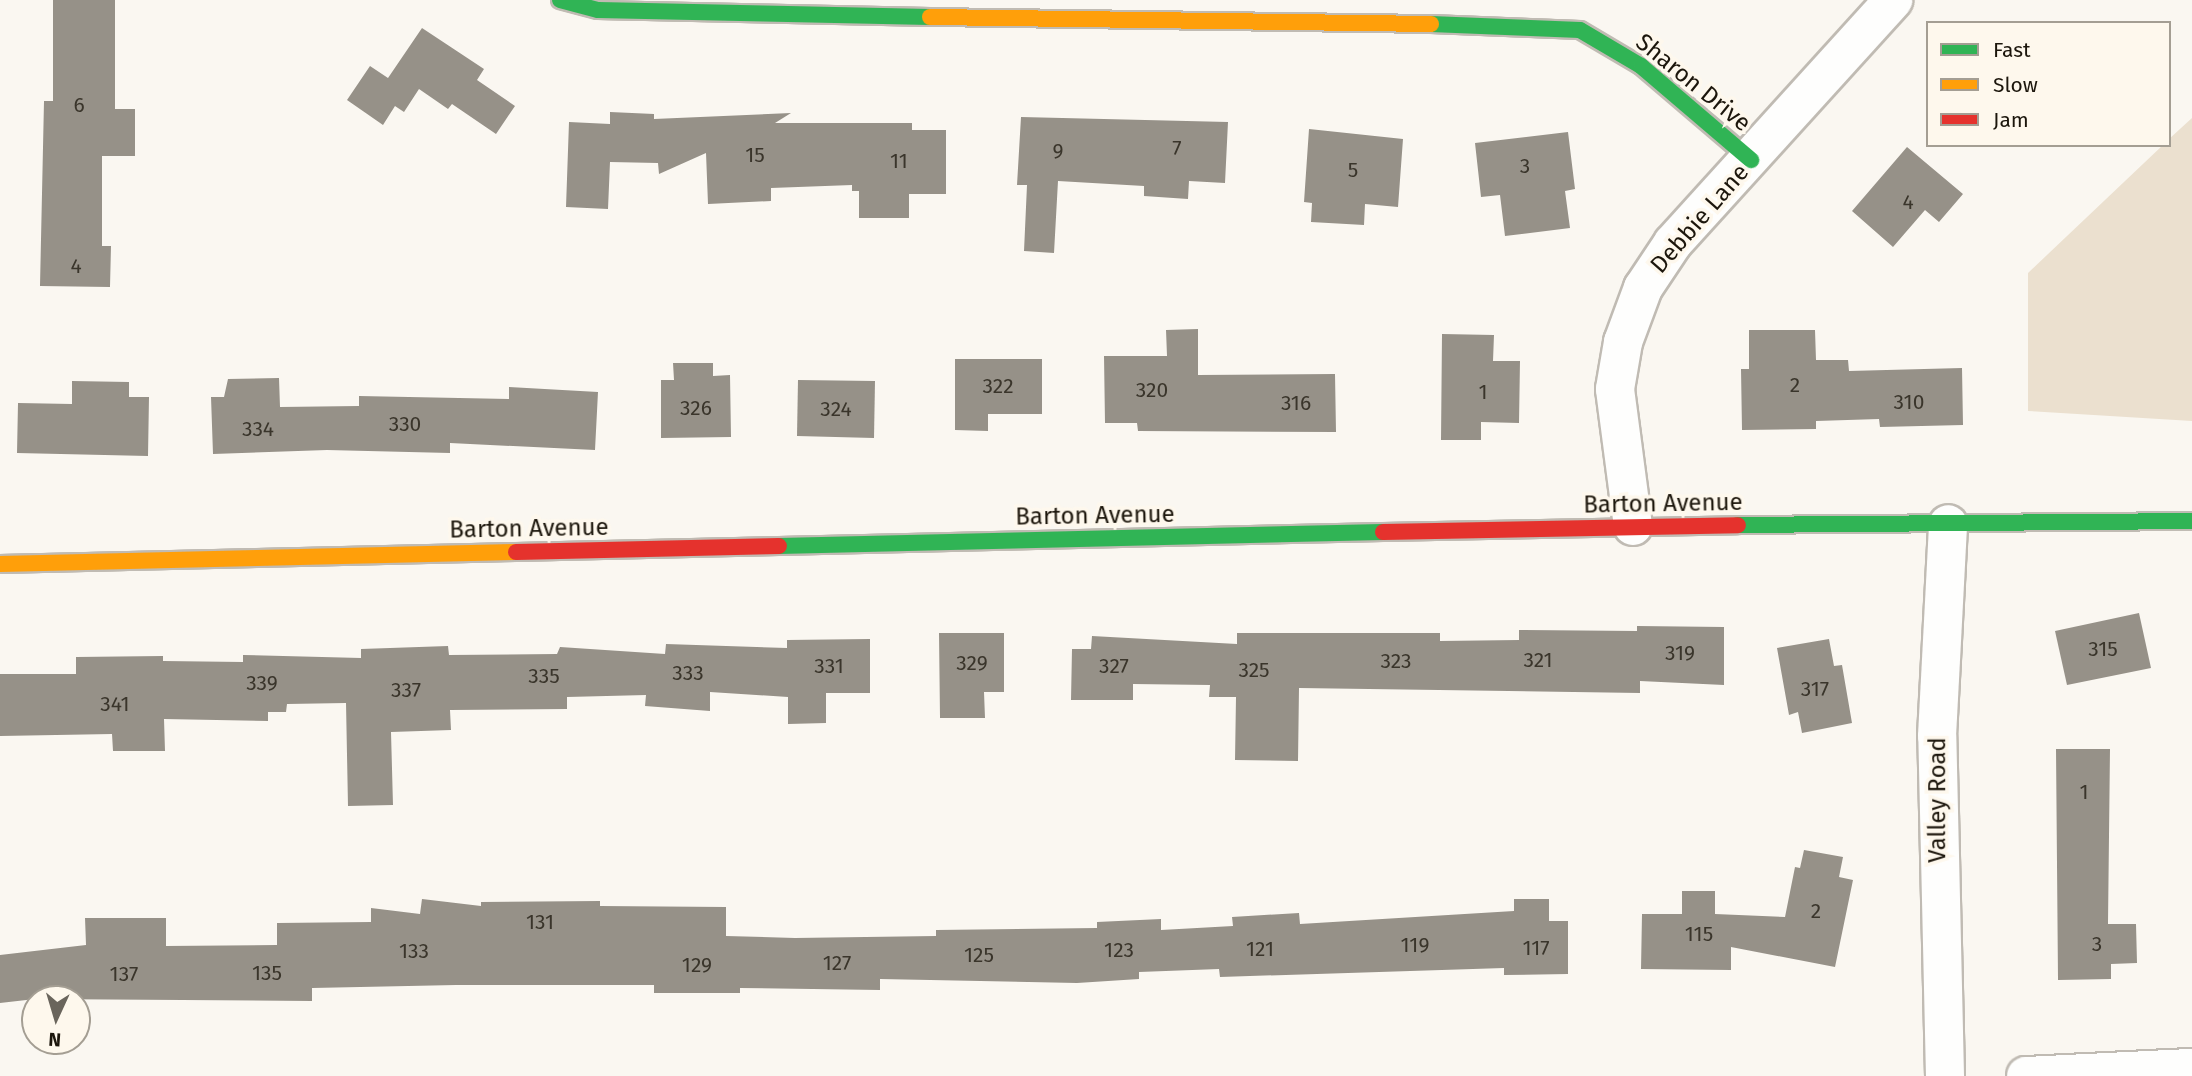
<!DOCTYPE html>
<style>
body{margin:0}
#map{position:relative;width:2192px;height:1076px;overflow:hidden;background:#faf7f1;font-family:"Fira Sans",sans-serif}
div>[style]{position:absolute}
.green>*{inset:0;background:#ebe0cf}
.building>*{inset:0;background:#969188}
.roads{filter:drop-shadow(2px 0 #c0bbb3) drop-shadow(-2px 0 #c0bbb3) drop-shadow(0 2px #c0bbb3) drop-shadow(0 -2px #c0bbb3)}
.street>*{height:38px;margin:-19px;padding:0 19px;transform-origin:19px;border-radius:19px;background:#fefefd}
.fast>*{height:16px;margin:-8px;padding:0 8px;transform-origin:8px;border-radius:8px;background:#30b455}
.slow>*{height:16px;margin:-8px;padding:0 8px;transform-origin:8px;border-radius:8px;background:#ff9f0a}
.jam>*{height:16px;margin:-8px;padding:0 8px;transform-origin:8px;border-radius:8px;background:#e5322d}
span{translate:-50% -50%;white-space:nowrap;text-align:center;line-height:1.15;-webkit-text-stroke:7px #fef8ed;paint-order:stroke}
.number-label{font-size:21px;color:#3a352b}
.number-label span{-webkit-text-stroke-width:0}
.street-label{font-size:24px;color:#1c160c}
.legend{position:absolute;left:1926px;top:21px;width:245px;height:126px;box-sizing:border-box;background:#fef8ed;border:2px solid #a49e93;margin:0;padding:9px 12px;list-style:none;font-size:21px;color:#1c160c}
.legend li{display:flex;align-items:center;gap:14px;height:35px}
.legend b{width:35px;border:2px solid #a49e93}
.north{position:absolute;left:21px;top:985px;width:70px;height:70px;box-sizing:border-box;background:#fef8ed;border:2px solid #a49e93;border-radius:50%;rotate:184deg;font-size:19px;font-weight:700;line-height:28px;text-align:center;color:#1c160c}
.north::after{content:'';display:block;margin:auto;width:24px;height:32px;background:#6a655c;clip-path:polygon(50% 0,100% 100%,50% 72%,0 100%)}
</style>
<div id="map">
<div class="green">
<i style="clip-path:polygon(2192px 118px,2192px 421px,2028px 411px,2028px 273px,2163px 145px,2169px 145px,2169px 139px)"></i>
</div>
<div class="building">
<i style="clip-path:polygon(53px 0,115px 0,115px 109px,135px 109px,135px 156px,102px 156px,102px 246px,111px 246px,110px 287px,40px 286px,44px 101px,53px 101px)"></i>
<i style="clip-path:polygon(422px 28px,484px 69px,477px 80px,515px 106px,496px 134px,452px 104px,448px 109px,419px 89px,404px 112px,395px 106px,383px 125px,347px 100px,370px 66px,388px 78px)"></i>
<i style="clip-path:polygon(610px 112px,654px 114px,654px 119px,791px 113px,775px 123px,912px 123px,912px 130px,946px 130px,946px 194px,909px 194px,909px 218px,859px 218px,859px 191px,852px 191px,852px 185px,771px 188px,771px 201px,708px 204px,706px 153px,659px 174px,658px 163px,610px 162px,608px 209px,566px 207px,569px 122px,610px 124px)"></i>
<i style="clip-path:polygon(1021px 117px,1228px 122px,1225px 183px,1189px 181px,1188px 199px,1144px 196px,1144px 186px,1058px 181px,1054px 253px,1024px 251px,1027px 185px,1017px 185px)"></i>
<i style="clip-path:polygon(1309px 129px,1403px 139px,1398px 207px,1365px 204px,1364px 225px,1311px 222px,1312px 203px,1304px 202px)"></i>
<i style="clip-path:polygon(1568px 132px,1575px 189px,1565px 191px,1570px 228px,1505px 236px,1500px 195px,1481px 197px,1475px 143px)"></i>
<i style="clip-path:polygon(1907px 147px,1963px 194px,1939px 222px,1925px 210px,1893px 247px,1852px 211px)"></i>
<i style="clip-path:polygon(1198px 329px,1198px 375px,1335px 374px,1336px 432px,1138px 431px,1137px 423px,1105px 423px,1104px 356px,1167px 356px,1166px 330px)"></i>
<i style="clip-path:polygon(1749px 330px,1815px 330px,1816px 360px,1848px 360px,1849px 371px,1962px 368px,1963px 425px,1880px 427px,1879px 419px,1816px 421px,1816px 429px,1742px 430px,1741px 369px,1749px 369px)"></i>
<i style="clip-path:polygon(1442px 334px,1494px 335px,1493px 361px,1520px 361px,1519px 423px,1481px 422px,1481px 440px,1441px 440px)"></i>
<i style="clip-path:polygon(955px 359px,1042px 359px,1042px 414px,988px 414px,988px 431px,955px 430px)"></i>
<i style="clip-path:polygon(673px 363px,713px 363px,713px 376px,730px 375px,731px 437px,661px 438px,661px 380px,674px 380px)"></i>
<i style="clip-path:polygon(279px 378px,280px 407px,359px 406px,359px 396px,509px 399px,509px 387px,598px 392px,595px 450px,450px 443px,450px 453px,327px 450px,213px 454px,211px 397px,224px 397px,228px 379px)"></i>
<i style="clip-path:polygon(798px 380px,875px 381px,874px 438px,797px 436px)"></i>
<i style="clip-path:polygon(72px 381px,129px 382px,129px 397px,149px 397px,148px 456px,17px 453px,18px 403px,72px 404px)"></i>
<i style="clip-path:polygon(2139px 613px,2151px 668px,2067px 685px,2055px 631px)"></i>
<i style="clip-path:polygon(1637px 626px,1724px 627px,1724px 685px,1640px 681px,1640px 693px,1299px 688px,1298px 761px,1235px 760px,1236px 697px,1209px 697px,1210px 685px,1133px 684px,1133px 700px,1071px 700px,1072px 649px,1091px 649px,1092px 636px,1237px 644px,1237px 633px,1440px 633px,1440px 641px,1519px 640px,1519px 630px,1637px 631px)"></i>
<i style="clip-path:polygon(939px 633px,1004px 633px,1004px 692px,984px 692px,985px 718px,940px 718px)"></i>
<i style="clip-path:polygon(870px 639px,870px 693px,826px 693px,826px 723px,788px 724px,788px 697px,710px 692px,710px 711px,645px 706px,646px 695px,567px 697px,567px 709px,450px 710px,451px 730px,391px 732px,393px 805px,348px 806px,346px 703px,287px 704px,286px 712px,268px 712px,268px 721px,164px 719px,165px 751px,113px 751px,112px 734px,0 736px,0 674px,76px 674px,76px 657px,163px 656px,163px 661px,243px 662px,243px 655px,361px 658px,361px 649px,448px 646px,449px 655px,557px 654px,560px 647px,665px 654px,666px 644px,787px 648px,787px 640px)"></i>
<i style="clip-path:polygon(1829px 639px,1834px 666px,1842px 665px,1852px 723px,1802px 733px,1798px 712px,1789px 715px,1777px 648px)"></i>
<i style="clip-path:polygon(2056px 749px,2110px 749px,2108px 924px,2136px 924px,2137px 963px,2111px 964px,2111px 979px,2058px 980px)"></i>
<i style="clip-path:polygon(1804px 850px,1843px 857px,1839px 877px,1853px 880px,1835px 967px,1731px 947px,1731px 970px,1641px 969px,1642px 914px,1682px 914px,1682px 891px,1715px 891px,1715px 914px,1785px 917px,1795px 867px,1800px 868px)"></i>
<i style="clip-path:polygon(422px 899px,481px 906px,481px 902px,600px 901px,600px 906px,726px 907px,726px 936px,795px 938px,936px 936px,936px 930px,1097px 928px,1097px 922px,1161px 919px,1161px 930px,1233px 926px,1232px 917px,1299px 913px,1300px 924px,1514px 911px,1514px 899px,1549px 899px,1549px 921px,1568px 921px,1568px 974px,1504px 975px,1504px 968px,1220px 977px,1219px 969px,1139px 972px,1139px 979px,1077px 983px,880px 979px,880px 990px,740px 988px,740px 993px,654px 993px,654px 985px,456px 985px,312px 988px,312px 1001px,35px 999px,0 1003px,0 955px,86px 945px,85px 918px,166px 918px,166px 946px,277px 945px,277px 923px,371px 922px,371px 908px,420px 914px)"></i>
</div>
<div class="roads">
<div class="street">
<i style="left:1633px;top:526px;width:138px;rotate:-97.5deg"></i>
<i style="left:1615px;top:389px;width:48px;rotate:-80.3deg"></i>
<i style="left:1623px;top:342px;width:58px;rotate:-69.7deg"></i>
<i style="left:1643px;top:288px;width:54px;rotate:-56.3deg"></i>
<i style="left:1673px;top:243px;width:328px;rotate:-47.8deg"></i>
<i style="left:1945px;top:1076px;width:340px;rotate:-91.3deg"></i>
<i style="left:1937px;top:736px;width:212px;rotate:-87deg"></i>
<i style="left:2026px;top:1076px;width:166px;rotate:-2.8deg"></i>
</div>
<div class="fast">
<i style="left:560px;top:0;width:39px;rotate:15deg"></i>
<i style="left:598px;top:10px;width:332px;rotate:1.2deg"></i>
<i style="left:1431px;top:24px;width:149px;rotate:2.3deg"></i>
<i style="left:1580px;top:30px;width:71px;rotate:30.5deg"></i>
<i style="left:1641px;top:66px;width:145px;rotate:40.5deg"></i>
<i style="left:1738px;top:525px;width:454px;rotate:-0.5deg"></i>
<i style="left:779px;top:546px;width:604px;rotate:-1.33deg"></i>
</div>
<div class="slow">
<i style="left:930px;top:17px;width:501px;rotate:0.8deg"></i>
<i style="left:0;top:564px;width:516px;rotate:-1.33deg"></i>
</div>
<div class="jam">
<i style="left:1383px;top:532px;width:355px;rotate:-1.1deg"></i>
<i style="left:516px;top:552px;width:263px;rotate:-1.3deg"></i>
</div>
</div>
<div class="number-label">
<span style="left:79px;top:105px">6</span>
<span style="left:1177px;top:148px">7</span>
<span style="left:1058px;top:151px">9</span>
<span style="left:755px;top:155px">15</span>
<span style="left:899px;top:161px">11</span>
<span style="left:1525px;top:166px">3</span>
<span style="left:1353px;top:170px">5</span>
<span style="left:1908px;top:202px">4</span>
<span style="left:76px;top:266px">4</span>
<span style="left:1795px;top:385px">2</span>
<span style="left:998px;top:386px">322</span>
<span style="left:1152px;top:390px">320</span>
<span style="left:1483px;top:392px">1</span>
<span style="left:1909px;top:402px">310</span>
<span style="left:1296px;top:403px">316</span>
<span style="left:696px;top:408px">326</span>
<span style="left:836px;top:409px">324</span>
<span style="left:405px;top:424px">330</span>
<span style="left:258px;top:429px">334</span>
<span style="left:2103px;top:649px">315</span>
<span style="left:1680px;top:653px">319</span>
<span style="left:1538px;top:660px">321</span>
<span style="left:1396px;top:661px">323</span>
<span style="left:972px;top:663px">329</span>
<span style="left:829px;top:666px">331</span>
<span style="left:1114px;top:666px">327</span>
<span style="left:1254px;top:670px">325</span>
<span style="left:688px;top:673px">333</span>
<span style="left:544px;top:676px">335</span>
<span style="left:262px;top:683px">339</span>
<span style="left:1815px;top:689px">317</span>
<span style="left:406px;top:690px">337</span>
<span style="left:115px;top:704px">341</span>
<span style="left:2084px;top:792px">1</span>
<span style="left:1816px;top:911px">2</span>
<span style="left:540px;top:922px">131</span>
<span style="left:1699px;top:934px">115</span>
<span style="left:2097px;top:944px">3</span>
<span style="left:1415px;top:945px">119</span>
<span style="left:1536px;top:948px">117</span>
<span style="left:1260px;top:949px">121</span>
<span style="left:1119px;top:950px">123</span>
<span style="left:414px;top:951px">133</span>
<span style="left:979px;top:955px">125</span>
<span style="left:837px;top:963px">127</span>
<span style="left:697px;top:965px">129</span>
<span style="left:267px;top:973px">135</span>
<span style="left:124px;top:974px">137</span>
</div>
<div class="street-label">
<span style="left:1693px;top:83px;rotate:39deg">Sharon Drive</span>
<span style="left:1700px;top:219px;rotate:-49deg">Debbie Lane</span>
<span style="left:1663px;top:504px;rotate:-1deg">Barton Avenue</span>
<span style="left:1095px;top:516px;rotate:-1deg">Barton Avenue</span>
<span style="left:529px;top:529px;rotate:-1deg">Barton Avenue</span>
<span style="left:1938px;top:800px;rotate:-90deg">Valley Road</span>
</div>
<ul class="legend">
<li><b style="height:9px;background:#30b455"></b>Fast</li>
<li><b style="height:9px;background:#ff9f0a"></b>Slow</li>
<li><b style="height:9px;background:#e5322d"></b>Jam</li>
</ul>
<div class="north">N</div>
</div>
